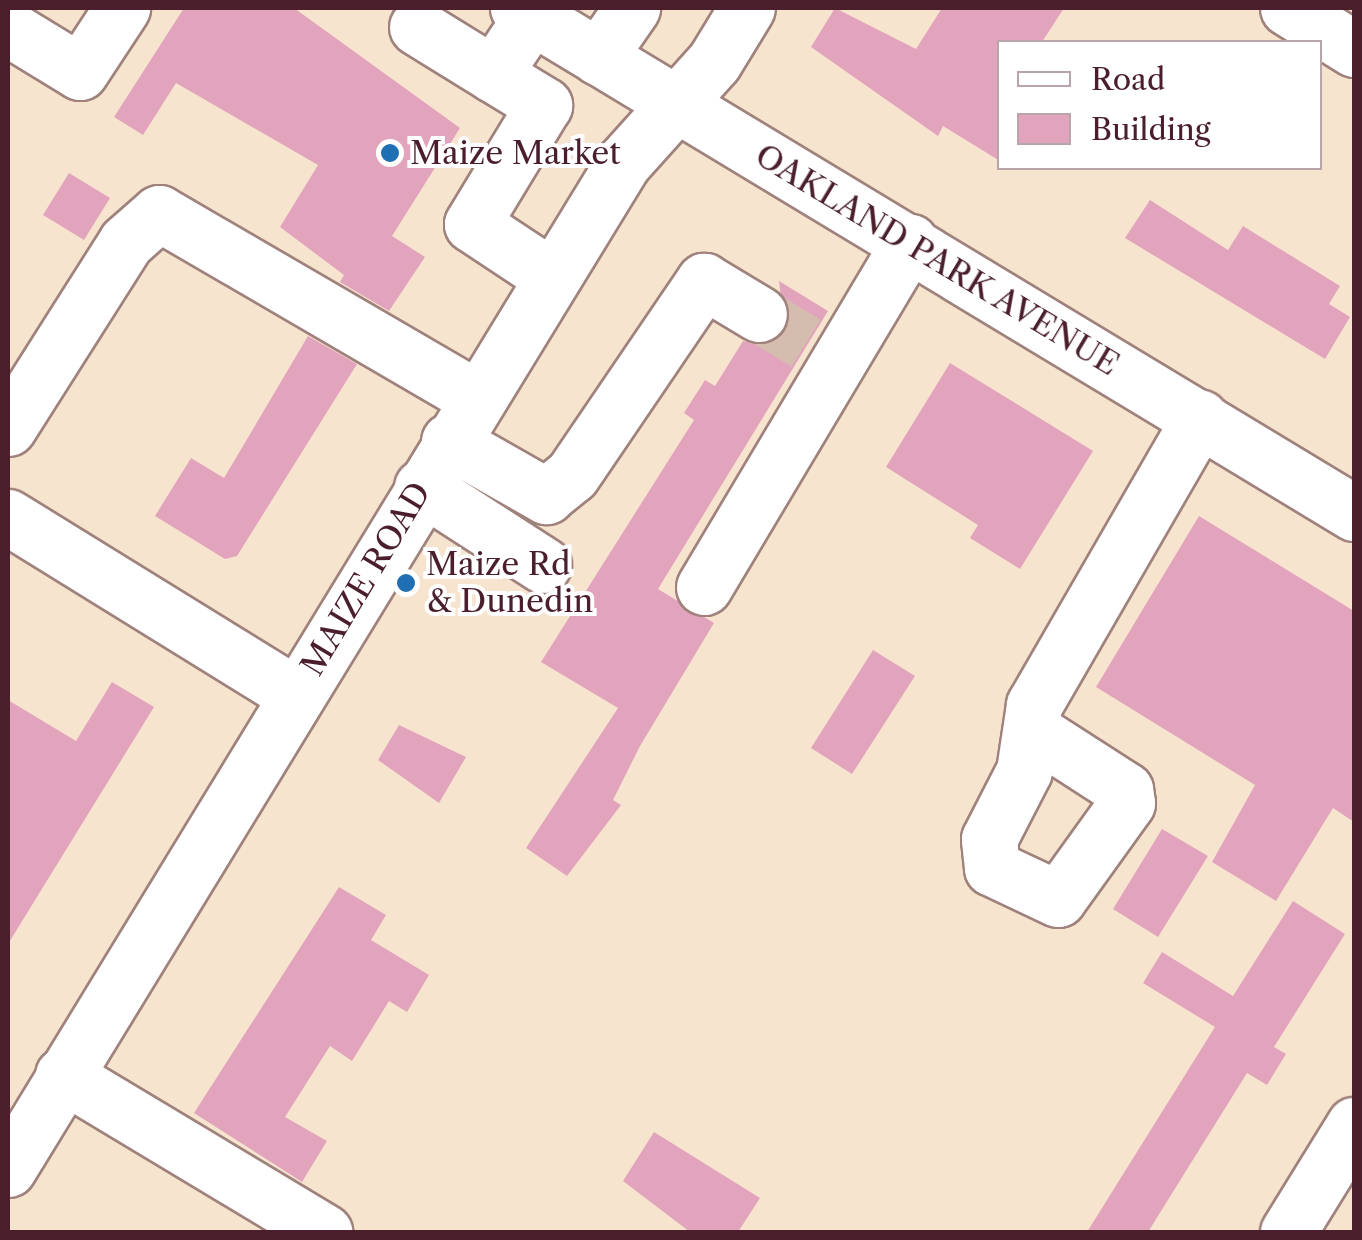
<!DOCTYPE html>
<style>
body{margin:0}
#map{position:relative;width:1362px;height:1240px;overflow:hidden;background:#f7e4cf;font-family:"Libre Caslon Text",serif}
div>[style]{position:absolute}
.building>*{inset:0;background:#e2a4bc}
.minor-tunnel>*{height:55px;margin-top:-27.5px;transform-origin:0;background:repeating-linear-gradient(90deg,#d4bdae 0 55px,transparent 0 83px)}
.roads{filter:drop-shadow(2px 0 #a0827d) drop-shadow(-2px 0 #a0827d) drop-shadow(0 2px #a0827d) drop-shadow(0 -2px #a0827d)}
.minor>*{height:55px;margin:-27.5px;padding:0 27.5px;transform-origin:27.5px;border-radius:27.5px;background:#fff}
.dots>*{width:28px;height:28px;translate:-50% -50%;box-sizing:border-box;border:5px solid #fff;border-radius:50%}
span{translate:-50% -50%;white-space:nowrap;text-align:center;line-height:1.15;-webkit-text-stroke:8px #fff;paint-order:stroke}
.poi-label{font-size:32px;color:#4a1f2b}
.left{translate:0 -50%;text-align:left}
.street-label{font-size:32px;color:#4a1f2b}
.frame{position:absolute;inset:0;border:10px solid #4a1f2b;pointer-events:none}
.legend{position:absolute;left:997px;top:40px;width:325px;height:130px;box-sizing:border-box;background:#fff;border:2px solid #b7a5aa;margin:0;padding:12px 18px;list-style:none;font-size:30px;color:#4a1f2b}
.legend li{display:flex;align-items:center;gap:20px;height:50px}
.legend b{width:50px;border:2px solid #b7a5aa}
</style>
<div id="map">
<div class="building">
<i style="clip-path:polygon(184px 8px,294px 8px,460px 128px,392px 236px,425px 257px,389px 311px,340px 282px,344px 275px,280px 227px,318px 165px,176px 83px,143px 135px,114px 117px)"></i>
<i style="clip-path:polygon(835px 8px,916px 49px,942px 8px,1064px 8px,1042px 42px,1000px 42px,1000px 161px,943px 126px,938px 136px,811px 47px)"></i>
<i style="clip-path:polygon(69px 173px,110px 198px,84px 240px,43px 215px)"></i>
<i style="clip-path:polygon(1150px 200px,1228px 250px,1243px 226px,1340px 286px,1329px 304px,1350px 317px,1325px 359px,1125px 238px)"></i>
<i style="clip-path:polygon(779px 281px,828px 311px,658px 589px,714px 623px,640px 746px,613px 800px,621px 805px,567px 876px,526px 848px,618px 708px,541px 662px,694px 420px,684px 413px,705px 380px,715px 386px,743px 341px,759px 345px,785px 331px)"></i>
<i style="clip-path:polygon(308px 336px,357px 364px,237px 556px,225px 559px,155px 516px,191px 458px,224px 478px)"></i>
<i style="clip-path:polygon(950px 363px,1093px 451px,1020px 569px,970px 538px,978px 525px,886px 467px)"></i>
<i style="clip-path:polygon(1199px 516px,1354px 611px,1354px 822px,1333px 808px,1276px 901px,1212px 862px,1255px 785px,1096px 687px)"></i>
<i style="clip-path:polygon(873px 650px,915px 676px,852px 774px,811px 748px)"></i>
<i style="clip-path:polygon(112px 682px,154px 707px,8px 944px,8px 700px,76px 741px)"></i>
<i style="clip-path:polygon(399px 725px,466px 757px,439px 803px,378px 760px)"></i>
<i style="clip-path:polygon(1162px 829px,1208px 856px,1158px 937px,1113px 909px)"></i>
<i style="clip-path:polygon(339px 887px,386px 915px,371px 940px,429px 975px,407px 1012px,389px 1001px,352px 1061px,330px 1046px,285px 1117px,327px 1141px,302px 1182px,194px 1113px)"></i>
<i style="clip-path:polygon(1293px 901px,1345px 934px,1274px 1047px,1286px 1054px,1267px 1085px,1247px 1073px,1148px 1232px,1087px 1232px,1215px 1027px,1143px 983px,1162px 952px,1233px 996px)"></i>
<i style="clip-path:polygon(654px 1132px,760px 1198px,738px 1232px,690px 1232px,623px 1181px)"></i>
</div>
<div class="minor-tunnel">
<i style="left:759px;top:314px;width:57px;rotate:31.5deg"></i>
</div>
<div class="roads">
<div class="minor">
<i style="left:518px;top:8px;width:977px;rotate:31.13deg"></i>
<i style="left:1288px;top:8px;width:78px;rotate:31.8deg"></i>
<i style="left:532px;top:16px;width:70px;rotate:123.9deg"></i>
<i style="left:493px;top:74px;width:60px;rotate:31.3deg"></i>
<i style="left:544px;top:105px;width:139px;rotate:121.2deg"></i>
<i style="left:472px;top:224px;width:96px;rotate:33.5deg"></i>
<i style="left:417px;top:27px;width:89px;rotate:31.7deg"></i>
<i style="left:8px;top:28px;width:84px;rotate:31.4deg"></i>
<i style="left:80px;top:72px;width:77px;rotate:-56.7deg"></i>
<i style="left:598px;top:57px;width:60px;rotate:-55.2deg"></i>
<i style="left:8px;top:428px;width:220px;rotate:-57.6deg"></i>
<i style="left:126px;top:242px;width:44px;rotate:-41.3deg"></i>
<i style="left:159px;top:213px;width:368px;rotate:30.2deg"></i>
<i style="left:449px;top:441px;width:112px;rotate:29.6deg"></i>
<i style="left:546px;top:496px;width:33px;rotate:-39deg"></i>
<i style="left:572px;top:475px;width:235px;rotate:-55.8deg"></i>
<i style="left:704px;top:281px;width:64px;rotate:31deg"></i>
<i style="left:422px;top:487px;width:144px;rotate:32.8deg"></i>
<i style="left:8px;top:517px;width:339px;rotate:31.7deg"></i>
<i style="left:704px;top:587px;width:402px;rotate:-59.2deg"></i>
<i style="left:1032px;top:730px;width:111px;rotate:32.8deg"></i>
<i style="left:1125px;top:790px;width:13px;rotate:81deg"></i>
<i style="left:1127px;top:803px;width:118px;rotate:125.7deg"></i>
<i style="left:1058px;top:899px;width:73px;rotate:-154.8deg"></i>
<i style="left:992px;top:868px;width:29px;rotate:-96deg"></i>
<i style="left:989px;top:839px;width:76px;rotate:-62.8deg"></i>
<i style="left:1024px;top:771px;width:67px;rotate:-81.4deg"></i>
<i style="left:1034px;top:705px;width:332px;rotate:-60deg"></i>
<i style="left:63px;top:1075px;width:305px;rotate:31deg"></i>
<i style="left:8px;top:1169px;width:1179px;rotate:-58.56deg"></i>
<i style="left:623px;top:163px;width:136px;rotate:-48deg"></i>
<i style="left:714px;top:62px;width:63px;rotate:-58.6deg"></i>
<i style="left:1288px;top:1232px;width:126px;rotate:-58.3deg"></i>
</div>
</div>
<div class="dots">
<i style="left:390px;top:153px;background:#1f6fb2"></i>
<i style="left:406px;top:583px;background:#1f6fb2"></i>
</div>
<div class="poi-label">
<span class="left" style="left:410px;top:153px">Maize Market</span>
<span class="left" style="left:426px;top:583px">Maize Rd<br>&amp; Dunedin</span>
</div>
<div class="street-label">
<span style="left:937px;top:260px;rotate:31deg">OAKLAND PARK AVENUE</span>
<span style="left:366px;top:579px;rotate:-59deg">MAIZE ROAD</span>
</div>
<div class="frame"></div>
<ul class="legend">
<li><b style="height:12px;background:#fff"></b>Road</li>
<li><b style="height:28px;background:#e2a4bc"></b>Building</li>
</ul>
</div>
